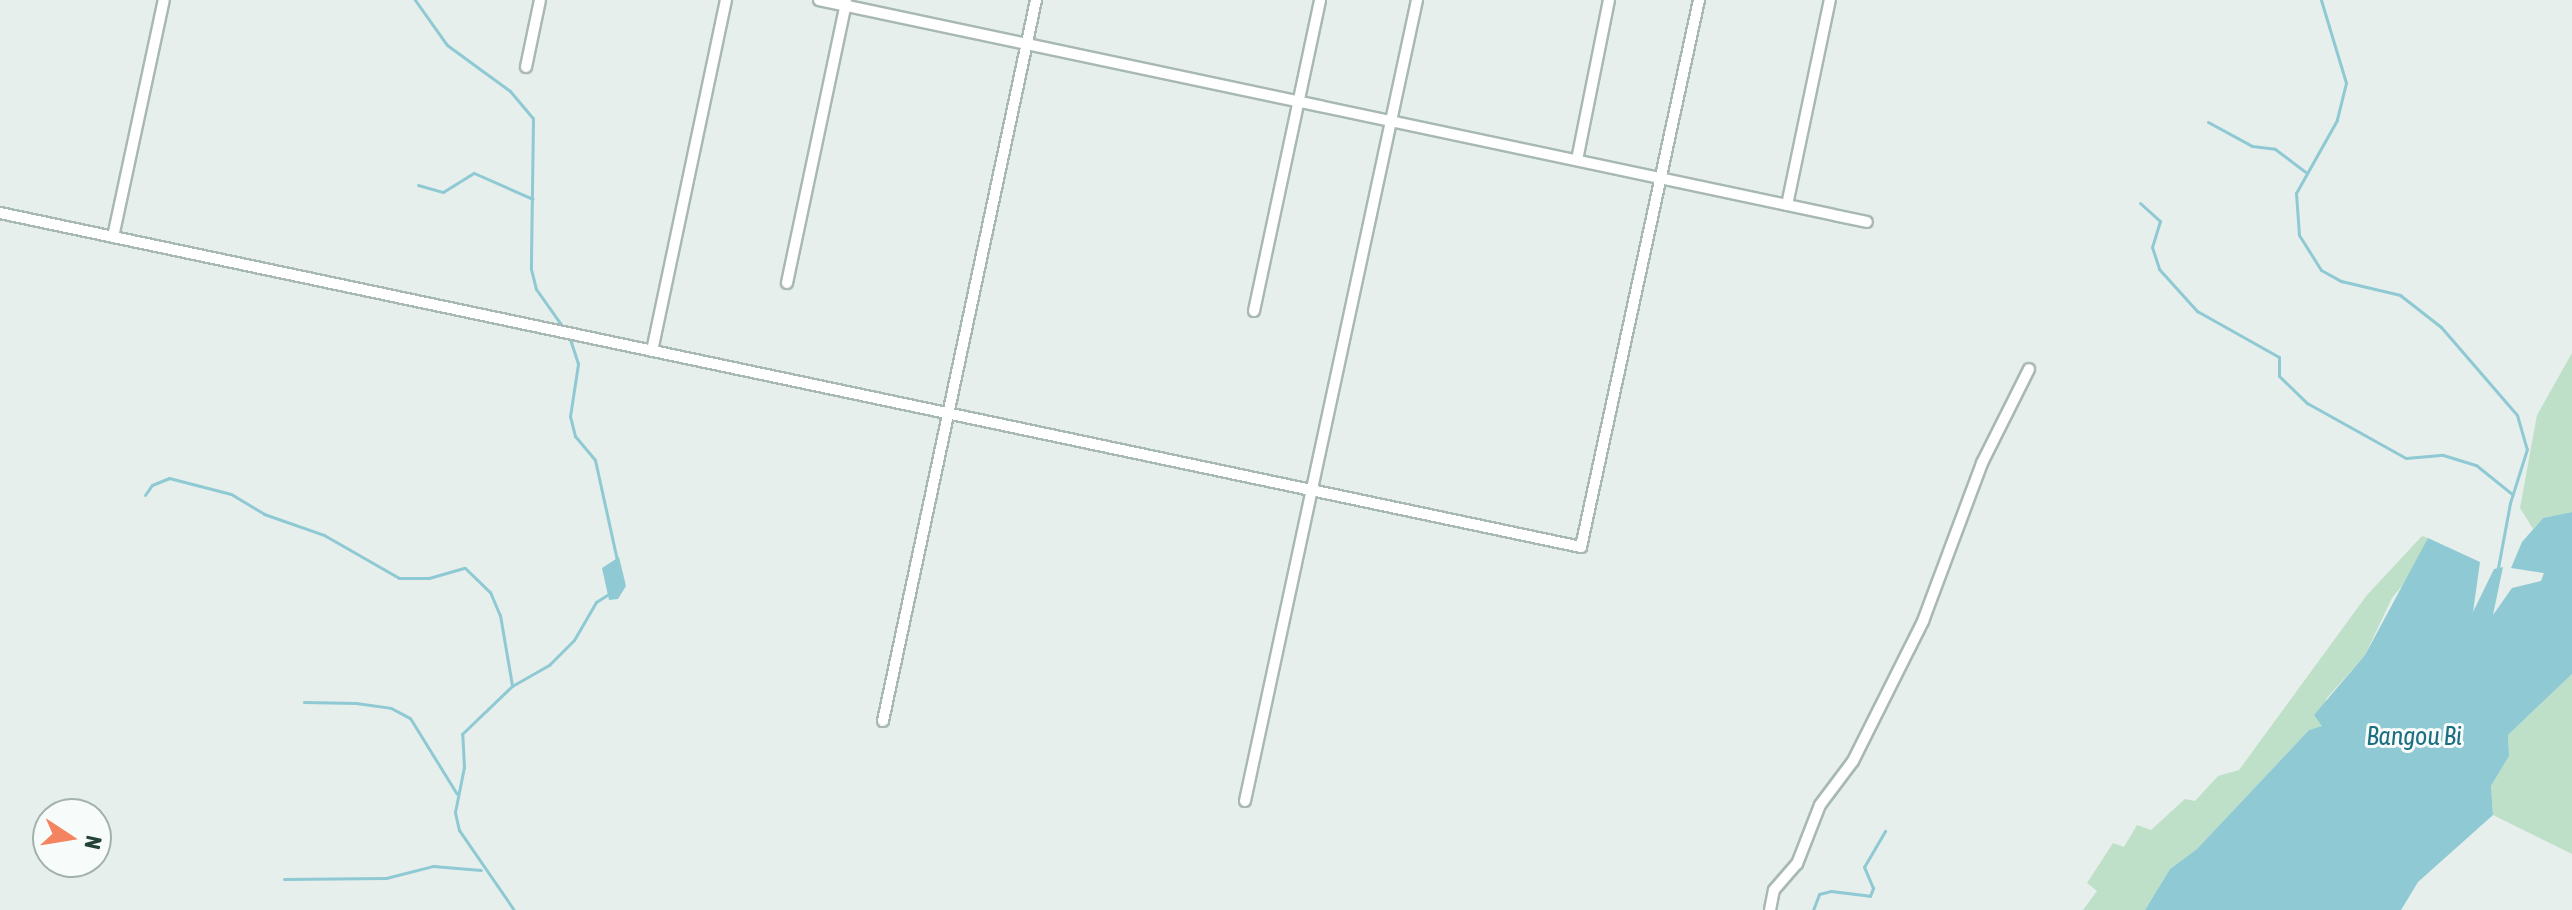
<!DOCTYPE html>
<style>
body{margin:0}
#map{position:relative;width:2572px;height:910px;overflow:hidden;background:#e6efeb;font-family:"Asap Condensed",sans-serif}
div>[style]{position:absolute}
.green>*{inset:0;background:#bfe0c8}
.water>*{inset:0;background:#8ec9d4}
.stream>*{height:3px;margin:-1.5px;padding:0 1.5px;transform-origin:1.5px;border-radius:1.5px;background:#8ec9d4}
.roads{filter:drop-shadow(2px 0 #a8b8b2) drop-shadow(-2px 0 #a8b8b2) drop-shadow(0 2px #a8b8b2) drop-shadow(0 -2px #a8b8b2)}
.minor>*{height:10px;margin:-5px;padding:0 5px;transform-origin:5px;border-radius:5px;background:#fff}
span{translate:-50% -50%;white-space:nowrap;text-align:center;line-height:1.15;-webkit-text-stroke:6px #f7fbf9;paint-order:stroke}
.water-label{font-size:26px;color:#1c6f80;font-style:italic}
.north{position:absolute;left:32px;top:798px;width:80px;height:80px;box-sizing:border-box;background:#f7fbf9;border:2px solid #a3b1ad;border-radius:50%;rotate:102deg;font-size:22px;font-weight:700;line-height:32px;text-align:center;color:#24423a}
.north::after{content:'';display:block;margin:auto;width:28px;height:36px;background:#f4845f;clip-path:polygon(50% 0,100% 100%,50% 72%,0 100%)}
</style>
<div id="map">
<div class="green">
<i style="clip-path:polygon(2572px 353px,2572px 512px,2543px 518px,2533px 529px,2520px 508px,2537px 415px)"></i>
<i style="clip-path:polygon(2422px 536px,2428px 538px,2411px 575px,2392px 598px,2365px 655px,2326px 699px,2323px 726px,2309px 730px,2197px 849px,2170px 869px,2145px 910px,2083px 910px,2097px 891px,2087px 883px,2113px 843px,2124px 847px,2137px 825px,2151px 830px,2185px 799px,2195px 801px,2218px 776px,2239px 770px,2367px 595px)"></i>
<i style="clip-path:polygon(2572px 674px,2572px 854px,2493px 815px,2491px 786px,2509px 756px,2508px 735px)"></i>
</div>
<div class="water">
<i style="clip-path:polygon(2572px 512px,2572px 674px,2508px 735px,2509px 756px,2491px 786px,2493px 815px,2418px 882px,2401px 910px,2145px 910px,2170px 869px,2197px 849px,2309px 730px,2322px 726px,2314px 715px,2365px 655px,2428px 538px,2480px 562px,2473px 612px,2494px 569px,2503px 567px,2493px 615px,2512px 588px,2541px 581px,2544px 573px,2511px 568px,2522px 542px,2543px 518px)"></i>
<i style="clip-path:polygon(619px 557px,626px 586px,618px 599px,609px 600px,602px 568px)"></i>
</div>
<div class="stream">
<i style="left:415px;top:0;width:55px;rotate:54.6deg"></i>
<i style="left:447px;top:45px;width:78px;rotate:36.1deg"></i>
<i style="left:510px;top:91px;width:35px;rotate:50deg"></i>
<i style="left:533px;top:118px;width:151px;rotate:90.8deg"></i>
<i style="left:531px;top:269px;width:21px;rotate:76deg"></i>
<i style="left:536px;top:289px;width:50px;rotate:54.7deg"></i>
<i style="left:2321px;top:0;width:87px;rotate:73.2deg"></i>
<i style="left:2346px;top:83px;width:38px;rotate:104deg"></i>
<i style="left:2337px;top:120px;width:84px;rotate:119.3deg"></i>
<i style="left:2296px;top:193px;width:42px;rotate:85.9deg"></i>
<i style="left:2299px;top:235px;width:41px;rotate:57.8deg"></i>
<i style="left:2321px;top:270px;width:23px;rotate:29deg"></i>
<i style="left:2341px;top:281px;width:61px;rotate:13.3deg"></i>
<i style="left:2400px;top:295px;width:52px;rotate:38deg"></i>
<i style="left:2441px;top:327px;width:116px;rotate:49.2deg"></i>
<i style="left:2517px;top:415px;width:35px;rotate:74deg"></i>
<i style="left:2527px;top:449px;width:57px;rotate:107.5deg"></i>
<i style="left:2510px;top:503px;width:66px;rotate:100.5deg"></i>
<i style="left:2208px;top:122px;width:50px;rotate:28.6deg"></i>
<i style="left:2252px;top:146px;width:23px;rotate:7deg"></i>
<i style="left:2275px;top:149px;width:38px;rotate:37deg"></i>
<i style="left:418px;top:185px;width:26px;rotate:16deg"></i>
<i style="left:443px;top:192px;width:36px;rotate:-32deg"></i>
<i style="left:474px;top:173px;width:64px;rotate:23.8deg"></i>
<i style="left:2140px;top:203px;width:27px;rotate:42deg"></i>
<i style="left:2160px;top:221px;width:27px;rotate:107deg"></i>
<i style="left:2152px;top:247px;width:23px;rotate:72deg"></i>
<i style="left:2159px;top:269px;width:57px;rotate:47.9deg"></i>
<i style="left:2197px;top:311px;width:94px;rotate:29.3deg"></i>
<i style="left:2279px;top:357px;width:19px;rotate:90deg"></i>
<i style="left:2279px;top:376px;width:39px;rotate:44deg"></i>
<i style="left:2307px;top:403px;width:113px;rotate:29.1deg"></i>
<i style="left:2406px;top:458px;width:37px;rotate:-5deg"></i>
<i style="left:2443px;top:455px;width:34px;rotate:17deg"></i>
<i style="left:2476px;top:465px;width:46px;rotate:38.9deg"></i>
<i style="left:569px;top:336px;width:29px;rotate:72deg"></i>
<i style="left:578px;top:364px;width:53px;rotate:98.7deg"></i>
<i style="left:570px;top:416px;width:21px;rotate:76deg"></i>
<i style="left:575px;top:436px;width:31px;rotate:50deg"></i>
<i style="left:595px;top:460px;width:102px;rotate:77.6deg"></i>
<i style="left:145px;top:495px;width:12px;rotate:-55deg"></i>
<i style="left:152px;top:485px;width:18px;rotate:-22deg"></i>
<i style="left:169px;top:478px;width:64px;rotate:14.5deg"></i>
<i style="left:231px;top:494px;width:39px;rotate:31deg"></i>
<i style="left:264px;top:514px;width:64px;rotate:19.3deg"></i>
<i style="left:324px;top:535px;width:86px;rotate:29.8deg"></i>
<i style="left:399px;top:578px;width:30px"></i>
<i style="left:429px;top:578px;width:37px;rotate:-16deg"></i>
<i style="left:465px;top:568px;width:35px;rotate:44deg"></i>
<i style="left:490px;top:592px;width:25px;rotate:67deg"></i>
<i style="left:500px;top:615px;width:71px;rotate:80.3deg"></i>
<i style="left:304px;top:702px;width:52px;rotate:1.1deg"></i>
<i style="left:356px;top:703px;width:35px;rotate:8deg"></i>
<i style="left:391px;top:708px;width:21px;rotate:28deg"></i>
<i style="left:410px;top:718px;width:89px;rotate:58.3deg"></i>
<i style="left:284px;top:879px;width:102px;rotate:-0.6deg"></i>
<i style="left:386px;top:878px;width:49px;rotate:-14.3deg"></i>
<i style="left:433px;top:866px;width:48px;rotate:4.8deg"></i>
<i style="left:514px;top:910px;width:97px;rotate:-124.5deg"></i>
<i style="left:459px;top:830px;width:18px;rotate:-103deg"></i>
<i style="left:455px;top:812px;width:46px;rotate:-78.7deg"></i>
<i style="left:464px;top:767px;width:33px;rotate:-93deg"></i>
<i style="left:462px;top:734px;width:69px;rotate:-43.8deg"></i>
<i style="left:512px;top:686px;width:43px;rotate:-29.6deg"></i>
<i style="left:549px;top:665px;width:35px;rotate:-45deg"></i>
<i style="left:574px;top:640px;width:44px;rotate:-59.9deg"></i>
<i style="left:596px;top:602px;width:15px;rotate:-32deg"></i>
<i style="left:1813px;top:910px;width:17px;rotate:-69deg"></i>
<i style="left:1819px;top:894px;width:12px;rotate:-14deg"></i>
<i style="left:1831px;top:891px;width:39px;rotate:7deg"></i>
<i style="left:1870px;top:896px;width:9px;rotate:-69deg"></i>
<i style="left:1873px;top:888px;width:23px;rotate:-113deg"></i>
<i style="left:1864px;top:867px;width:42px;rotate:-59.7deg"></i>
</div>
<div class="roads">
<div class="minor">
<i style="left:819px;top:0;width:1071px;rotate:11.96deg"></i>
<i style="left:526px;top:67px;width:68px;rotate:-78.2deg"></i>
<i style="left:1577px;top:160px;width:163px;rotate:-78.7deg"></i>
<i style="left:1787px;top:205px;width:209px;rotate:-78.2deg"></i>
<i style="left:0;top:213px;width:1616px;rotate:11.93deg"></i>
<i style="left:1581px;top:547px;width:560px;rotate:-77.83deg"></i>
<i style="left:113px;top:237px;width:242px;rotate:-77.9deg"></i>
<i style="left:787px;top:283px;width:287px;rotate:-78.1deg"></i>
<i style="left:1254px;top:311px;width:318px;rotate:-78deg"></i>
<i style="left:652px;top:351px;width:359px;rotate:-78.1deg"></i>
<i style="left:883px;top:721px;width:737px;rotate:-78.02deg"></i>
<i style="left:1245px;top:801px;width:819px;rotate:-77.88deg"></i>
<i style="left:1770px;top:910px;width:20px;rotate:-79deg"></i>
<i style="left:1774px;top:890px;width:35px;rotate:-49deg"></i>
<i style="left:1797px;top:864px;width:63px;rotate:-68.7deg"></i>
<i style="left:1820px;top:805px;width:55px;rotate:-53.1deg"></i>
<i style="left:1853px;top:761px;width:157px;rotate:-63.4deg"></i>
<i style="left:1923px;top:621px;width:169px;rotate:-69.5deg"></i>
<i style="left:1982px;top:463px;width:105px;rotate:-63.4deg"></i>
</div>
</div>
<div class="water-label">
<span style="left:2414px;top:737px">Bangou Bi</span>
</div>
<div class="north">N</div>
</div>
